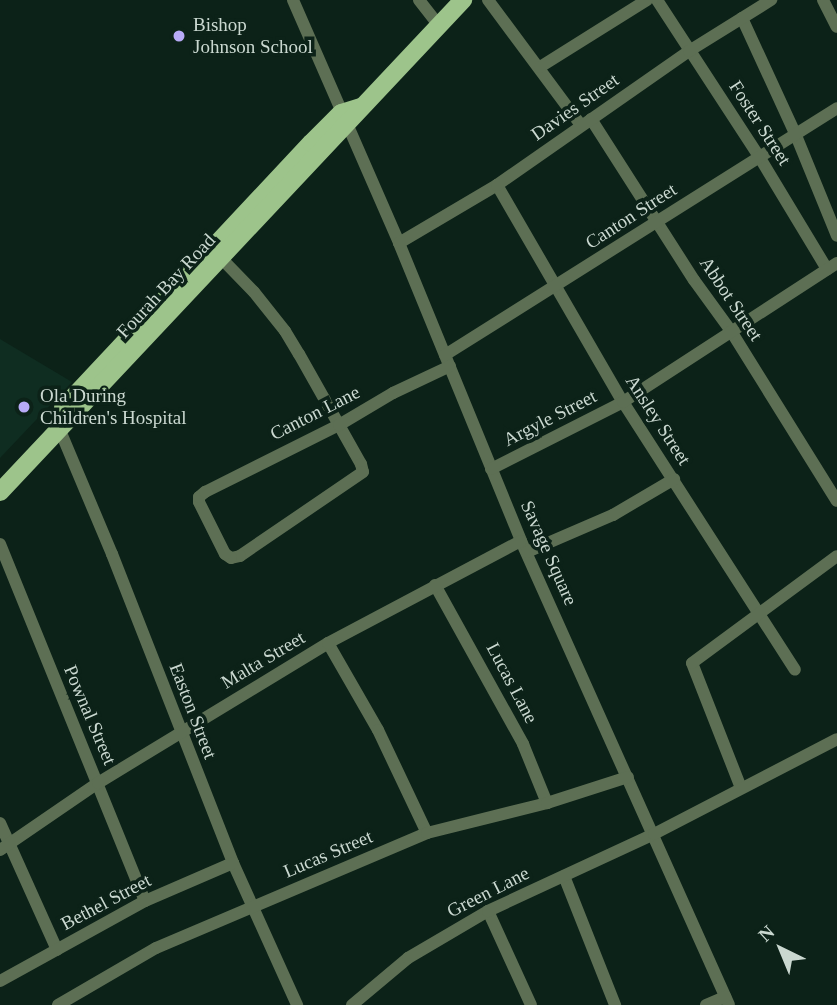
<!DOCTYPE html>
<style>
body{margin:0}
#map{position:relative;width:837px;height:1005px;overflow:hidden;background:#0c2218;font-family:"Times New Roman",serif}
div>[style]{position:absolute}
.built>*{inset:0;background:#0f2d21}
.street>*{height:12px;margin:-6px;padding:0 6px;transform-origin:6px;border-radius:6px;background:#5d6f54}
.primary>*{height:18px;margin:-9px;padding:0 9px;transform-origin:9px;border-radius:9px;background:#9dc48b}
.dots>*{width:19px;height:19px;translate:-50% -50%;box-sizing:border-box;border:4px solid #0c2218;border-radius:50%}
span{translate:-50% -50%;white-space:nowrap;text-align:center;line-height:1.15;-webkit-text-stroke:7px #0c2218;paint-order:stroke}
.poi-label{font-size:19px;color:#cad8d0}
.left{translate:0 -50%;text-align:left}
.street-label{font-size:19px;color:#cad8d0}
.north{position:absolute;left:746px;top:914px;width:70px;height:70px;-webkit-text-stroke:5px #0c2218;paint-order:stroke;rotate:317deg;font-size:19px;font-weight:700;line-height:28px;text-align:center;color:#cad8d0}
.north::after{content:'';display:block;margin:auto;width:24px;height:32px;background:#cad8d0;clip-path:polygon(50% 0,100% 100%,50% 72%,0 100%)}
</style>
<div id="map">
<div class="built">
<i style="clip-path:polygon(0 339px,72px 382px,0 458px)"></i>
</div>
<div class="street">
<i style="left:293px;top:0;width:265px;rotate:66.4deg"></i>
<i style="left:399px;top:243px;width:322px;rotate:67.7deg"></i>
<i style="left:521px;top:541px;width:508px;rotate:65.85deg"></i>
<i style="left:419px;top:0;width:33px;rotate:52deg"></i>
<i style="left:488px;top:0;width:156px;rotate:53.4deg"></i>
<i style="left:657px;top:0;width:189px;rotate:56.9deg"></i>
<i style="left:760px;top:158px;width:130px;rotate:58.9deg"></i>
<i style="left:823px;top:0;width:30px;rotate:63deg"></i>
<i style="left:742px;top:18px;width:127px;rotate:65.3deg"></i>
<i style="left:795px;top:133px;width:111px;rotate:67.8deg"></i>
<i style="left:540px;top:67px;width:126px;rotate:-32.1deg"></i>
<i style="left:591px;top:119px;width:191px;rotate:57.4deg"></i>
<i style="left:694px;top:280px;width:63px;rotate:54deg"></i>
<i style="left:731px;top:331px;width:200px;rotate:58.1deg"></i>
<i style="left:497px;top:185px;width:251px;rotate:59.9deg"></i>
<i style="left:623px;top:402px;width:318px;rotate:57.3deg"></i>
<i style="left:399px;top:243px;width:114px;rotate:-30.6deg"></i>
<i style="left:497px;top:185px;width:234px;rotate:-34.9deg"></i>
<i style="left:689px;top:51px;width:97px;rotate:-31.9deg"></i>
<i style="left:221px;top:258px;width:47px;rotate:45.9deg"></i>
<i style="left:254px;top:292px;width:50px;rotate:51.5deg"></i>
<i style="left:285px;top:331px;width:27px;rotate:59deg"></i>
<i style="left:299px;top:354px;width:81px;rotate:60.6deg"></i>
<i style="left:339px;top:425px;width:45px;rotate:60.6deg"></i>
<i style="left:361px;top:464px;width:8px;rotate:76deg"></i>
<i style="left:363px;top:472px;width:149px;rotate:145.7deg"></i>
<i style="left:240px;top:556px;width:9px;rotate:167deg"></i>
<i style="left:231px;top:558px;width:7px;rotate:-146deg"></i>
<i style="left:225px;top:554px;width:58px;rotate:-116.6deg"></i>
<i style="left:199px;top:502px;width:5px;rotate:-90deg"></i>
<i style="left:199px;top:497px;width:8px;rotate:-40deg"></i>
<i style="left:205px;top:492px;width:150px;rotate:-26.6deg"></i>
<i style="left:339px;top:425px;width:63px;rotate:-30.7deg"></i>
<i style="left:393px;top:393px;width:63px;rotate:-25.3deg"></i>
<i style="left:445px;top:355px;width:463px;rotate:-32.2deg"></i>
<i style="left:59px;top:428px;width:137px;rotate:67.2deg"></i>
<i style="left:112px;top:554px;width:332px;rotate:68.6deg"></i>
<i style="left:233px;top:863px;width:156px;rotate:65.7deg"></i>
<i style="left:491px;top:469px;width:148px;rotate:-26.9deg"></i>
<i style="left:623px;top:402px;width:255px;rotate:-33deg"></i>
<i style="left:0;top:544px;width:385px;rotate:67.9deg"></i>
<i style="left:527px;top:552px;width:94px;rotate:-23.3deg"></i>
<i style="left:613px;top:515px;width:71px;rotate:-30.5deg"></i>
<i style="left:435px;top:585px;width:182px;rotate:61deg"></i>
<i style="left:523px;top:744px;width:64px;rotate:67.9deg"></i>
<i style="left:328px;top:643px;width:100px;rotate:60.1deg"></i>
<i style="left:378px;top:730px;width:114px;rotate:64.6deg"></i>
<i style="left:741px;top:788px;width:134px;rotate:-111.4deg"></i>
<i style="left:692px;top:663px;width:180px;rotate:-36.4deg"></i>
<i style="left:0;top:823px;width:139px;rotate:65.8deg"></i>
<i style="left:0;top:850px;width:119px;rotate:-34.4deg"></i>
<i style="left:98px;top:783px;width:269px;rotate:-31.3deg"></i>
<i style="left:328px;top:643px;width:218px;rotate:-27.9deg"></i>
<i style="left:564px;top:876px;width:139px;rotate:68.4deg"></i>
<i style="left:488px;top:911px;width:103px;rotate:65.4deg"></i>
<i style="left:0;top:981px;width:166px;rotate:-28.9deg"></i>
<i style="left:145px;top:901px;width:96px;rotate:-23.4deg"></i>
<i style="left:58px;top:1005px;width:113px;rotate:-30.2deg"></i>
<i style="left:156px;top:948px;width:294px;rotate:-23deg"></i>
<i style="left:427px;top:833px;width:124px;rotate:-14deg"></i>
<i style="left:547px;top:803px;width:85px;rotate:-17.8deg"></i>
<i style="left:352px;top:1005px;width:73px;rotate:-40deg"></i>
<i style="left:408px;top:958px;width:93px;rotate:-30.4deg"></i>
<i style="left:488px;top:911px;width:183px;rotate:-24.9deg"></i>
<i style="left:654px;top:834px;width:206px;rotate:-27.4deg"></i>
<i style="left:706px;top:1005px;width:21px;rotate:-23deg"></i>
</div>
<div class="primary">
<i style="left:63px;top:408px;width:363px;rotate:-46.9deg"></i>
<i style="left:311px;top:143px;width:42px;rotate:-45deg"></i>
<i style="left:341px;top:113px;width:21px;rotate:-17deg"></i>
<i style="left:0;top:492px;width:676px;rotate:-46.74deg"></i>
</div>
<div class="dots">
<i style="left:179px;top:36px;background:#b8abf7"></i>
<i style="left:24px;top:407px;background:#b8abf7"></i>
</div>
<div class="poi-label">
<span class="left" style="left:193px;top:36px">Bishop<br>Johnson School</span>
<span class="left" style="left:40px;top:407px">Ola During<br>Children's Hospital</span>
</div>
<div class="street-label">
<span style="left:575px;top:107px;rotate:-35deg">Davies Street</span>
<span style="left:760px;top:123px;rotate:57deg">Foster Street</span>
<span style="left:631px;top:216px;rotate:-33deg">Canton Street</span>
<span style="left:166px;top:286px;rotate:-47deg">Fourah Bay Road</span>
<span style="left:731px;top:299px;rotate:56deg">Abbot Street</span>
<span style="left:315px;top:413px;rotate:-27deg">Canton Lane</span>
<span style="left:550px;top:418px;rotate:-27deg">Argyle Street</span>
<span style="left:658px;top:420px;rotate:57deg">Ansley Street</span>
<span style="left:549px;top:553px;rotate:66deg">Savage Square</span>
<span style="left:263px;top:660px;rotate:-31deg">Malta Street</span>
<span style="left:512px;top:683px;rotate:62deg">Lucas Lane</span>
<span style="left:193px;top:711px;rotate:69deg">Easton Street</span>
<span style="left:90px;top:715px;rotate:67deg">Pownal Street</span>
<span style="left:328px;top:854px;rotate:-23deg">Lucas Street</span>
<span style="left:488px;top:892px;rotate:-27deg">Green Lane</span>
<span style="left:106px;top:902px;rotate:-28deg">Bethel Street</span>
</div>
<div class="north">N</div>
</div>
